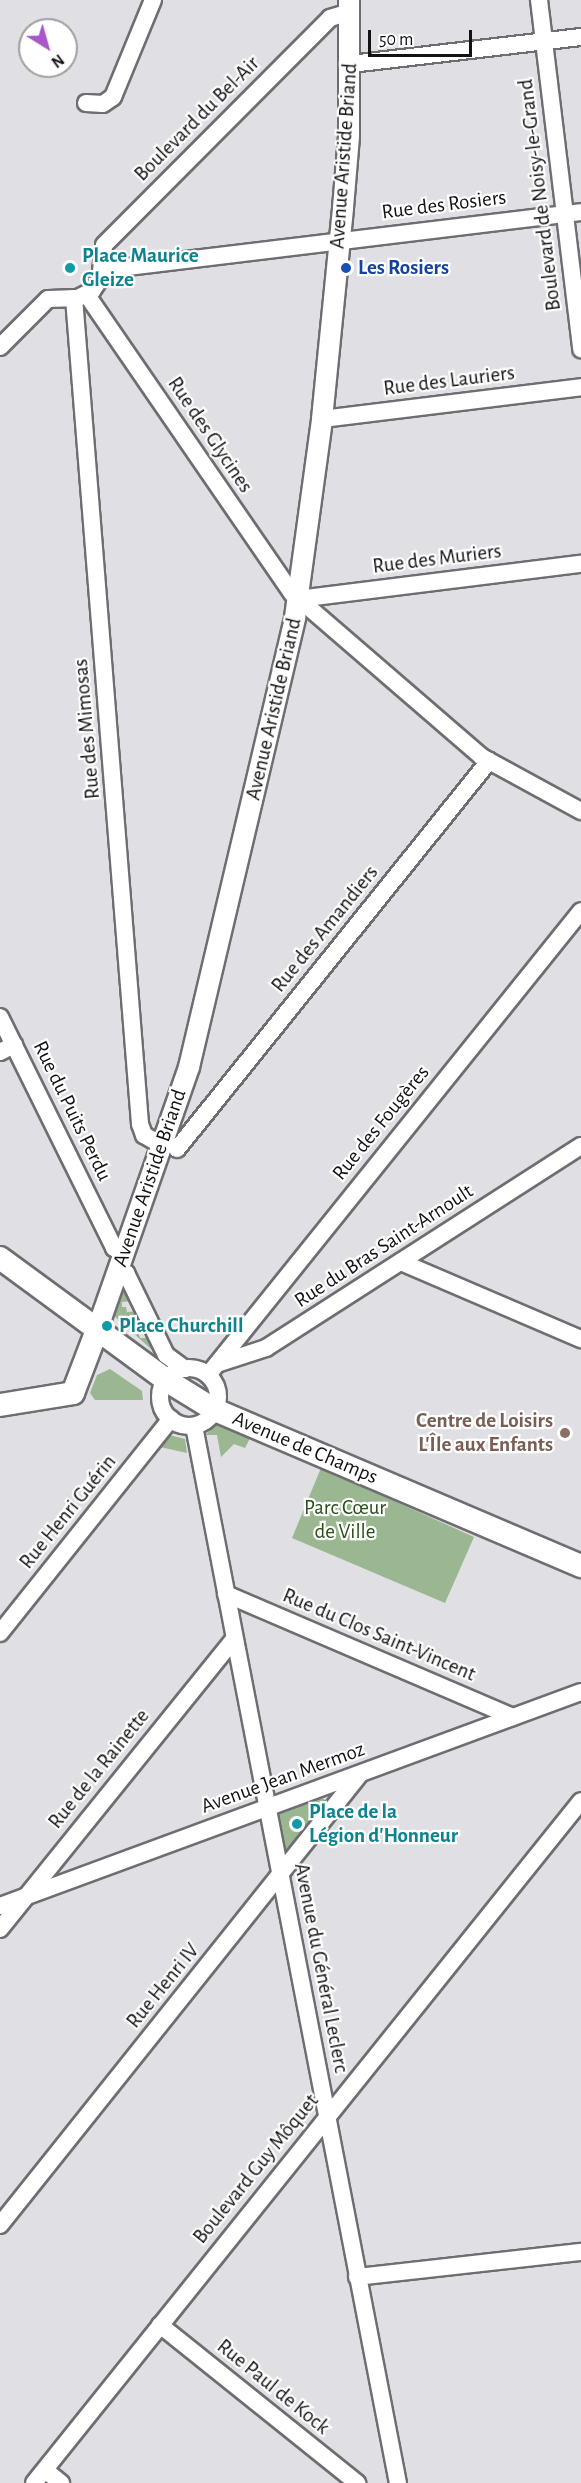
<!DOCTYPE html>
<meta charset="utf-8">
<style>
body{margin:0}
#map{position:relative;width:581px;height:2483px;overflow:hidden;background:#dfdfe4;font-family:"Alegreya Sans",sans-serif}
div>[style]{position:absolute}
.green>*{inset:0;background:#9ab791}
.roads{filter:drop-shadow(2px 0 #6e6e72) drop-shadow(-2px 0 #6e6e72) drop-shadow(0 2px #6e6e72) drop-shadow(0 -2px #6e6e72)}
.minor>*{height:16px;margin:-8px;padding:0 8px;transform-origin:8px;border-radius:8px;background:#fff}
.minor>.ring{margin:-8px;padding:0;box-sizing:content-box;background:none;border:16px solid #fff;border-radius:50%}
.tertiary>*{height:20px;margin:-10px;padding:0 10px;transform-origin:10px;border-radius:10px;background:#fff}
.secondary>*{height:22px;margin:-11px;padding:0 11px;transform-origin:11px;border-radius:11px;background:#fff}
.dots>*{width:16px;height:16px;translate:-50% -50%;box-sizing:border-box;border:3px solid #fff;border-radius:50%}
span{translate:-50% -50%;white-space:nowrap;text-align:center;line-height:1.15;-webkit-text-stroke:4.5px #fff;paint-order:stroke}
.street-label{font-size:21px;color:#121214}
.culture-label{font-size:21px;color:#0d838f;font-weight:700}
.left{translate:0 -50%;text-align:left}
.transit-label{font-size:21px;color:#164399;font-weight:700}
.education-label{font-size:21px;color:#785e54;font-weight:700}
.right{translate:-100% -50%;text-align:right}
.park-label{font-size:21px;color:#284f18}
.north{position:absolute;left:18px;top:18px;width:60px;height:60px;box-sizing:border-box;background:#fff;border:2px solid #a0a0a1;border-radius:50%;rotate:143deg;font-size:16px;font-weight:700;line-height:24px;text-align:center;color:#121214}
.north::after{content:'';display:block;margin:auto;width:21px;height:27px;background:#a757c8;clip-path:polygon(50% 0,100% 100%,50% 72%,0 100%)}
.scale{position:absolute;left:368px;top:30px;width:104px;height:27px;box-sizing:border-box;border:3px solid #121214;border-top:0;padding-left:8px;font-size:18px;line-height:21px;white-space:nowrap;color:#121214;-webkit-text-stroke:4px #fff;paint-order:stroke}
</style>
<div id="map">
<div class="green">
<i style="clip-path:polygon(122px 1282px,134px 1301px,122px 1302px,122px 1307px,126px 1307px,127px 1312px,139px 1311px,141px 1315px,128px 1316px,128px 1320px,133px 1320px,134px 1325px,146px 1324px,147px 1328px,135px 1329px,135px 1334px,139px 1334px,140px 1338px,153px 1338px,157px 1346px,151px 1349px,112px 1314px)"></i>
<i style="clip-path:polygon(110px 1369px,142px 1391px,143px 1400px,95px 1400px,90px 1393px,97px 1375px)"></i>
<i style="clip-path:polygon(217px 1425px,250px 1438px,245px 1448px,234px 1444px,221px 1457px,217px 1435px,205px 1435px)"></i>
<i style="clip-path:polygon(169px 1435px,185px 1439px,187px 1453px,160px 1447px)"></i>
<i style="clip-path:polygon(321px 1468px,474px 1537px,445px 1603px,292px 1538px)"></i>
<i style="clip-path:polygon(319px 1796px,328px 1802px,289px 1854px,284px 1854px,276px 1813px)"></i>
</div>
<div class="roads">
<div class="minor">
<i style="left:539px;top:0;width:352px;rotate:83.1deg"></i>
<i style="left:351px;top:64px;width:232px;rotate:-6.7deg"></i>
<i style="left:86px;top:103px;width:17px;rotate:3deg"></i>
<i style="left:103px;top:104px;width:12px;rotate:-35deg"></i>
<i style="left:113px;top:97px;width:105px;rotate:-67.6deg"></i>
<i style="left:101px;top:276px;width:12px;rotate:-35deg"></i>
<i style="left:111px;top:269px;width:473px;rotate:-6.9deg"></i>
<i style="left:87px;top:295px;width:362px;rotate:55.5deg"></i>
<i style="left:292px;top:593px;width:251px;rotate:40.8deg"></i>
<i style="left:482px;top:757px;width:113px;rotate:28.6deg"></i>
<i style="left:74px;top:298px;width:829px;rotate:85.43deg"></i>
<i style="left:140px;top:1124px;width:12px;rotate:70deg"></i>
<i style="left:144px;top:1135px;width:20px;rotate:30deg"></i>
<i style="left:0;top:347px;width:68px;rotate:-45deg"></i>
<i style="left:48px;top:299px;width:30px;rotate:-2deg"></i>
<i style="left:78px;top:298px;width:16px;rotate:-27deg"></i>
<i style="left:92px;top:291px;width:14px;rotate:-56deg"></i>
<i style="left:100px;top:279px;width:34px;rotate:-83deg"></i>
<i style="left:104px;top:245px;width:320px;rotate:-45.1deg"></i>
<i style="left:330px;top:18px;width:21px;rotate:-17deg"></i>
<i style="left:322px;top:419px;width:261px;rotate:-7deg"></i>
<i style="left:298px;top:599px;width:285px;rotate:-7.1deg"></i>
<i style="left:0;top:1017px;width:258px;rotate:63.7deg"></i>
<i style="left:114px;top:1248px;width:11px;rotate:22deg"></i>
<i style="left:0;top:1052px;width:16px;rotate:-27deg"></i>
<i style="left:177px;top:1149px;width:498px;rotate:-51.2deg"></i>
<i style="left:401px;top:1262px;width:196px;rotate:23.2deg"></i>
<i style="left:118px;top:1270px;width:9px;rotate:21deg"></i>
<i style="left:126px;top:1273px;width:91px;rotate:64deg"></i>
<i style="left:166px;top:1355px;width:24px;rotate:36deg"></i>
<i style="left:217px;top:1364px;width:52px;rotate:-18.1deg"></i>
<i style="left:266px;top:1348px;width:374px;rotate:-32.7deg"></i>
<i class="ring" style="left:160px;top:1368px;width:42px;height:42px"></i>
<i style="left:208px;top:1375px;width:595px;rotate:-51.2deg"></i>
<i style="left:194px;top:1426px;width:1077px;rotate:79.08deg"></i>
<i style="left:226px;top:1594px;width:312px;rotate:23.2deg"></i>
<i style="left:0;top:1633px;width:274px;rotate:-51.4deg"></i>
<i style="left:0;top:1906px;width:619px;rotate:-20.22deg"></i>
<i style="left:0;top:1929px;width:373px;rotate:-51.1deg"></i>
<i style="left:0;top:2225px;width:577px;rotate:-51.4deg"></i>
<i style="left:357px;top:2277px;width:225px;rotate:-6.4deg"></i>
<i style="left:160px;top:2325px;width:253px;rotate:38.7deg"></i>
<i style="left:45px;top:2470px;width:21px;rotate:39deg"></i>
<i style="left:34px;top:2483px;width:874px;rotate:-51.27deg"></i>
</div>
<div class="tertiary">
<i style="left:97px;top:1330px;width:279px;rotate:-70.7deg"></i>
<i style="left:189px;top:1067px;width:462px;rotate:-76.7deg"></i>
<i style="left:295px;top:617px;width:200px;rotate:-82.2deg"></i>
<i style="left:322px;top:419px;width:212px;rotate:-84.3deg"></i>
<i style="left:343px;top:208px;width:72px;rotate:-85.2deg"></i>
<i style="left:349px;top:136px;width:136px;rotate:-90deg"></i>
</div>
<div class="secondary">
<i style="left:0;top:1258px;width:206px;rotate:36.3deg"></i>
<i style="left:166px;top:1380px;width:57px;rotate:31.5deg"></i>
<i style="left:215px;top:1410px;width:398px;rotate:23.1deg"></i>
<i style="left:0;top:1405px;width:74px;rotate:-9.3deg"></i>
<i style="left:73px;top:1393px;width:67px;rotate:-69.1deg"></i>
</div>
</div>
<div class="dots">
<i style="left:70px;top:268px;background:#0f9aa8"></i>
<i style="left:346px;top:268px;background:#1a4fb4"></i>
<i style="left:107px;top:1326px;background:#0f9aa8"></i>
<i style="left:565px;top:1433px;background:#8d6e63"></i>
<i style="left:297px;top:1824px;background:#0f9aa8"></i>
</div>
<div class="street-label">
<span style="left:197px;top:119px;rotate:-45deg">Boulevard du Bel-Air</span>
<span style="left:344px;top:156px;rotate:-86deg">Avenue Aristide Briand</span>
<span style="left:540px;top:195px;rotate:-97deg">Boulevard de Noisy-le-Grand</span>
<span style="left:444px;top:205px;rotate:-7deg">Rue des Rosiers</span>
<span style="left:449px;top:381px;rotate:-7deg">Rue des Lauriers</span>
<span style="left:210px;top:435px;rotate:56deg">Rue des Glycines</span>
<span style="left:437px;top:559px;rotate:-7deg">Rue des Muriers</span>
<span style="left:274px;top:709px;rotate:-77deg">Avenue Aristide Briand</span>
<span style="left:87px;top:729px;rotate:-95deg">Rue des Mimosas</span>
<span style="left:325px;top:929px;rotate:-51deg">Rue des Amandiers</span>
<span style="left:72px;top:1111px;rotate:64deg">Rue du Puits Perdu</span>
<span style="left:381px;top:1123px;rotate:-51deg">Rue des Fougères</span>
<span style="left:150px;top:1178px;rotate:-71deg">Avenue Aristide Briand</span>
<span style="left:384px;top:1246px;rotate:-33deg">Rue du Bras Saint-Arnoult</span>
<span style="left:305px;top:1448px;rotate:23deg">Avenue de Champs</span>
<span style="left:68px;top:1512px;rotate:-51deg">Rue Henri Guérin</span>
<span style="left:379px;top:1635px;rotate:23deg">Rue du Clos Saint-Vincent</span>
<span style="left:99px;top:1769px;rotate:-51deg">Rue de la Rainette</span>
<span style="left:283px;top:1778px;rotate:-20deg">Avenue Jean Mermoz</span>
<span style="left:321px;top:1968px;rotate:79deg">Avenue du Général Leclerc</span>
<span style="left:163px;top:1986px;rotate:-51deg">Rue Henri IV</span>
<span style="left:256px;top:2169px;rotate:-51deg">Boulevard Guy Môquet</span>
<span style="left:273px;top:2387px;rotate:39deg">Rue Paul de Kock</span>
</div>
<div class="culture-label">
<span class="left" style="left:82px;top:268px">Place Maurice<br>Gleize</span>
<span class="left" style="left:119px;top:1326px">Place Churchill</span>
<span class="left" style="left:309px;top:1824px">Place de la<br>Légion d'Honneur</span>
</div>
<div class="transit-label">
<span class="left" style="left:358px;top:268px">Les Rosiers</span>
</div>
<div class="education-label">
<span class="right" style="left:553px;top:1433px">Centre de Loisirs<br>L'Île aux Enfants</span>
</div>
<div class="park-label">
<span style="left:345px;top:1520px">Parc Cœur<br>de Ville</span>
</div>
<div class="north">N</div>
<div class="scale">50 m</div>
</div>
